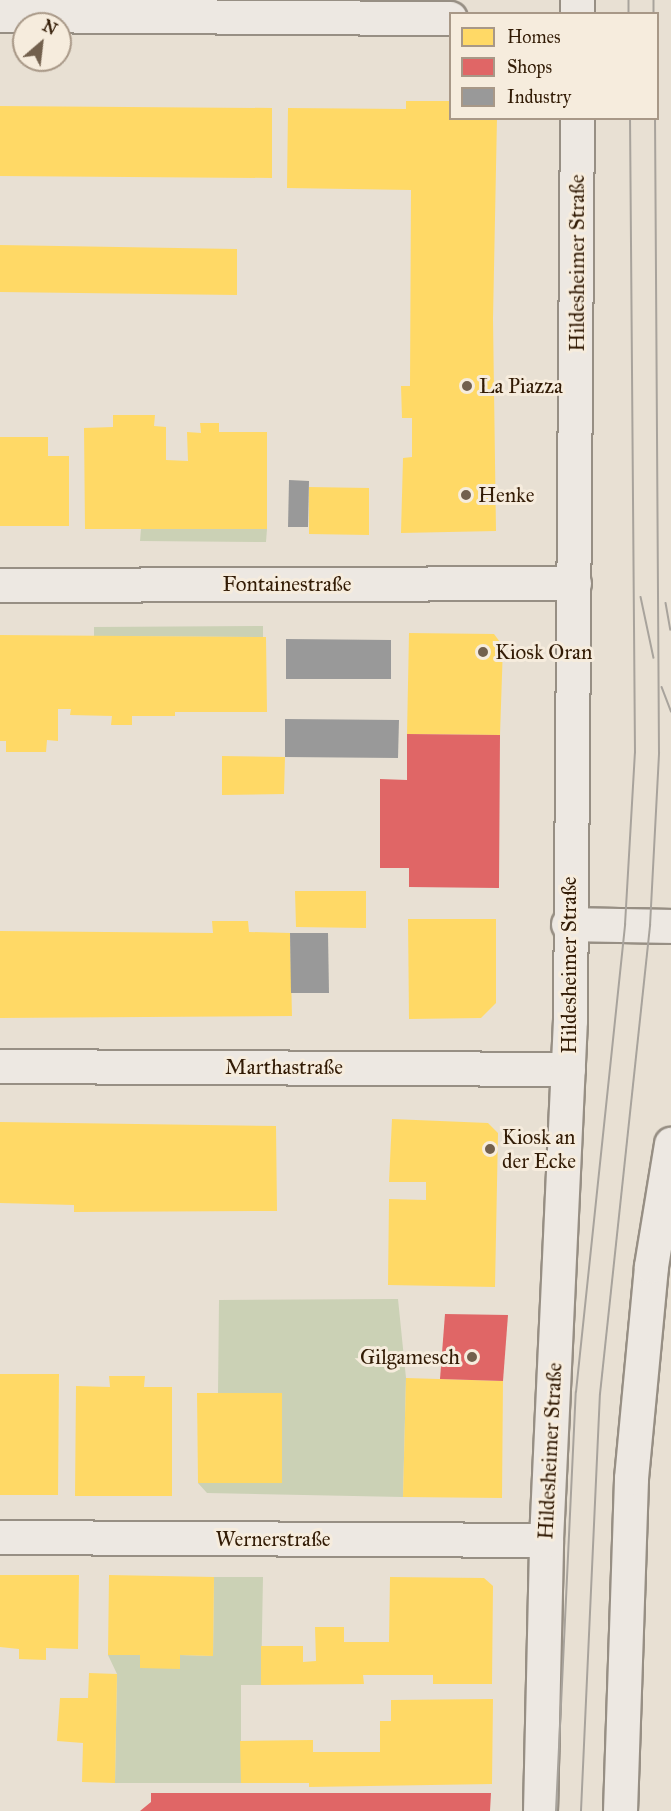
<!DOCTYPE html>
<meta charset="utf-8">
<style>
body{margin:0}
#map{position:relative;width:671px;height:1811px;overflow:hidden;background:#e8e0d3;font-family:"IM FELL Great Primer",serif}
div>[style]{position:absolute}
.green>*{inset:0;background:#cbd1b5}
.homes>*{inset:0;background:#ffd966}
.shops>*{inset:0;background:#e06666}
.industry>*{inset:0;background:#999}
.roads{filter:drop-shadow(2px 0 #978f84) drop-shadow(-2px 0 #978f84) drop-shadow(0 2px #978f84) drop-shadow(0 -2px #978f84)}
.street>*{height:33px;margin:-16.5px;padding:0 16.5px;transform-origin:16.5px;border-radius:16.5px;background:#ede8e2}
.secondary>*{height:33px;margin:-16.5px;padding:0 16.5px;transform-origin:16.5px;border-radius:16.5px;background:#ede8e2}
.tram>*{height:1.5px;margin:-0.75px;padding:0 0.75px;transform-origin:0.75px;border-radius:0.75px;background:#a8a39c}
.dots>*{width:16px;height:16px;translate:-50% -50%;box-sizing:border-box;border:3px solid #f6ecdd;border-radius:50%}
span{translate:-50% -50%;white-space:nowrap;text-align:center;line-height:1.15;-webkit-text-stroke:6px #f6ecdd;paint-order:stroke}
.street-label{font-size:21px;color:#321b05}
.poi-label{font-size:21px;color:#321b05}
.left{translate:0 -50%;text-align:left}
.right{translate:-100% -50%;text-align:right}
.legend{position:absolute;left:449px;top:12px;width:210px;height:108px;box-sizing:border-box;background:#f6ecdd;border:2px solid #a89887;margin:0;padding:8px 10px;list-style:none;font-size:18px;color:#321b05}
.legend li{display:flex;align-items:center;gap:12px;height:30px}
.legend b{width:30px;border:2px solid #a89887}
.north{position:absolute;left:12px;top:12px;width:60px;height:60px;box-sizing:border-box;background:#f6ecdd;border:2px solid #a89887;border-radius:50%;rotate:28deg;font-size:16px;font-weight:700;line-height:24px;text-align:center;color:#321b05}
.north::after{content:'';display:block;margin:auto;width:21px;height:27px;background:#72604d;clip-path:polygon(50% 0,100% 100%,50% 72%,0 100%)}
</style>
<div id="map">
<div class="green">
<i style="clip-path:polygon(141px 529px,267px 529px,266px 542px,140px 541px)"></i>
<i style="clip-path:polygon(263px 626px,263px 637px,94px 636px,94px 627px)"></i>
<i style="clip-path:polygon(398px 1299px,406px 1378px,403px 1497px,207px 1493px,198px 1483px,282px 1483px,282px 1393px,218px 1393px,219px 1300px)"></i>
<i style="clip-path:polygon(214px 1577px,263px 1577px,261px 1685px,241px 1685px,241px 1783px,115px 1783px,117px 1674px,108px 1655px,140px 1655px,140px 1668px,180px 1655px,213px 1656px)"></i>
</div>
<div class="homes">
<i style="clip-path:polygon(406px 101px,450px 101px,450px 118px,497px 118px,493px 319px,496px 531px,401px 533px,403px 458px,412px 457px,412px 418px,402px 418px,401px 386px,410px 386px,411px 190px,287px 188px,288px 108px,406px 109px)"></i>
<i style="clip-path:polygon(0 106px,272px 108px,272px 178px,0 176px)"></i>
<i style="clip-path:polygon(0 245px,237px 249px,237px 295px,0 292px)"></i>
<i style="clip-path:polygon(113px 415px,155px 415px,154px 426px,166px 427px,166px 460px,188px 461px,187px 432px,201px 433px,200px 423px,219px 423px,219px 432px,267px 432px,267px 529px,85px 529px,84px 428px,113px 427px)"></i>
<i style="clip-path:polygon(0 437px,48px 437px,48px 456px,69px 456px,69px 526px,0 526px)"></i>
<i style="clip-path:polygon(309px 487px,369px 488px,369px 535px,309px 534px)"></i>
<i style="clip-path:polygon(409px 633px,494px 634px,503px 646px,500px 735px,407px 734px)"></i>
<i style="clip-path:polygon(0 635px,266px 637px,267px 712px,175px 712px,175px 716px,132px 716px,132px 725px,111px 725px,112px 716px,70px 715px,71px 709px,58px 709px,58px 741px,47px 740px,46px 752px,6px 752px,6px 741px,0 741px)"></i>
<i style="clip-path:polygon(222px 756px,285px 757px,284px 794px,222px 795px)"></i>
<i style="clip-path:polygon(295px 891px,366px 891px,366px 928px,296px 927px)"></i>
<i style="clip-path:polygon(408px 919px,496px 919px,496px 1003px,481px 1018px,409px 1019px)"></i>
<i style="clip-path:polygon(212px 921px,248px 921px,249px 932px,290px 933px,292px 1016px,0 1018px,0 931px,213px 933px)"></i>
<i style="clip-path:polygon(392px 1119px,488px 1123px,498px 1133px,495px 1287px,388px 1285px,389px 1199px,426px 1200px,426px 1182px,389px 1182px)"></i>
<i style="clip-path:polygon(0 1122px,276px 1126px,277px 1211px,74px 1212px,74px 1205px,0 1203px)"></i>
<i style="clip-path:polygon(0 1374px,59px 1374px,58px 1495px,0 1495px)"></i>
<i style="clip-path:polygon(109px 1376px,145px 1376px,144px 1387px,172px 1387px,172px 1496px,75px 1496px,76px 1386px,110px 1387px)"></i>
<i style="clip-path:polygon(406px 1378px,503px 1381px,502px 1498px,403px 1497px)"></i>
<i style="clip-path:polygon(197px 1393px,282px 1393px,282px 1483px,198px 1483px)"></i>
<i style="clip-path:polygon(0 1575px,79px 1575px,78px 1649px,46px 1648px,46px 1660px,19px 1659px,19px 1649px,0 1647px)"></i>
<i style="clip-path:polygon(109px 1575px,214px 1577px,213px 1656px,180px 1655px,180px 1669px,140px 1668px,140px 1655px,108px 1655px)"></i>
<i style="clip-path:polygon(390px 1577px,484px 1578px,493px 1586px,492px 1684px,433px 1684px,433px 1675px,363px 1675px,364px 1684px,261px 1685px,261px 1646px,303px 1646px,303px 1662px,316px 1661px,315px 1627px,344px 1627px,344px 1642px,389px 1642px)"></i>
<i style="clip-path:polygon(89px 1673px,117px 1674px,115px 1783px,82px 1782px,83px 1743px,57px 1741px,60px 1698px,88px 1698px)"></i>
<i style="clip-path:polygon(493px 1699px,492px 1784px,309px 1787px,309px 1783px,241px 1783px,240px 1741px,313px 1740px,313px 1752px,380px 1752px,380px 1721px,391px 1721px,391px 1700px)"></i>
</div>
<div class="shops">
<i style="clip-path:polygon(407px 734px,500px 735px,499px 888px,409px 887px,409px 868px,380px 868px,380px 779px,407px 780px)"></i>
<i style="clip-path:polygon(445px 1314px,508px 1315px,503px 1381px,440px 1379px)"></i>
<i style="clip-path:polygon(151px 1793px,491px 1793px,490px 1811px,140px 1811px,151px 1802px)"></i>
</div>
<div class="industry">
<i style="clip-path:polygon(289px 480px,309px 481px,308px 527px,288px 527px)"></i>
<i style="clip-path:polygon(286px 639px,391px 640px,391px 679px,286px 679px)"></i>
<i style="clip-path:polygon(285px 719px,399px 720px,398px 758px,285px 757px)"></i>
<i style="clip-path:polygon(290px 933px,328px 933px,329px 993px,291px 993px)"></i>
</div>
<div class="roads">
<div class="street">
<i style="left:0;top:15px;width:450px;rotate:0.4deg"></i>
<i style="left:0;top:585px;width:574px;rotate:-0.2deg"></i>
<i style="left:0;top:1066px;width:568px;rotate:0.3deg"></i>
<i style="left:0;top:1537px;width:546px;rotate:0.31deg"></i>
</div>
<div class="secondary">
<i style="left:577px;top:14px;width:14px;rotate:-90deg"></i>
<i style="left:568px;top:924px;width:103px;rotate:1.1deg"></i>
<i style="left:540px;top:1811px;width:271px;rotate:-88.7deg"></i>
<i style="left:546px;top:1540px;width:521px;rotate:-87.36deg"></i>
<i style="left:570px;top:1020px;width:902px;rotate:-89.56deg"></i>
<i style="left:620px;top:1811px;width:333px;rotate:-88.1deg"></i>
<i style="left:631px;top:1478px;width:213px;rotate:-84.6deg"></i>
<i style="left:651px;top:1266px;width:124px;rotate:-80.7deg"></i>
</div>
</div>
<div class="tram">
<i style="left:629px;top:0;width:14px;rotate:90deg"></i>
<i style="left:654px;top:0;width:14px;rotate:90deg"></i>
<i style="left:641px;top:597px;width:62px;rotate:78deg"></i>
<i style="left:666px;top:603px;width:27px;rotate:80deg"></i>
<i style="left:662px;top:687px;width:26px;rotate:69deg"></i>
<i style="left:556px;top:1811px;width:419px;rotate:-87.3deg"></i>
<i style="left:576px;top:1392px;width:470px;rotate:-84deg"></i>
<i style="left:625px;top:925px;width:172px;rotate:-86.7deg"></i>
<i style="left:635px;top:753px;width:635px;rotate:-90.45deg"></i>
<i style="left:581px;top:1811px;width:417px;rotate:-87.4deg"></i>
<i style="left:600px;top:1394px;width:471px;rotate:-83.9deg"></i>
<i style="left:650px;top:926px;width:173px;rotate:-87deg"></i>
<i style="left:659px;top:753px;width:635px;rotate:-90.36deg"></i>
</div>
<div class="dots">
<i style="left:467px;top:386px;background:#72604d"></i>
<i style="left:466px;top:495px;background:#72604d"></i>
<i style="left:483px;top:652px;background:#72604d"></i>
<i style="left:490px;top:1149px;background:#72604d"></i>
<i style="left:472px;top:1357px;background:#72604d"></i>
</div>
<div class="street-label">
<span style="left:577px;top:263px;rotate:-90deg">Hildesheimer Straße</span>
<span style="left:287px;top:584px">Fontainestraße</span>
<span style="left:569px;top:965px;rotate:-90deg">Hildesheimer Straße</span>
<span style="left:284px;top:1067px">Marthastraße</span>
<span style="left:550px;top:1451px;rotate:-87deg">Hildesheimer Straße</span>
<span style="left:273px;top:1539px">Wernerstraße</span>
</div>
<div class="poi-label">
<span class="left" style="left:479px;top:386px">La Piazza</span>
<span class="left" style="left:478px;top:495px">Henke</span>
<span class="left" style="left:495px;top:652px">Kiosk Oran</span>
<span class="left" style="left:502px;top:1149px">Kiosk an<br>der Ecke</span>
<span class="right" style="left:460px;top:1357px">Gilgamesch</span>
</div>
<ul class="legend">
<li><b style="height:16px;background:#ffd966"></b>Homes</li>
<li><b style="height:16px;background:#e06666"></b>Shops</li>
<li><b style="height:16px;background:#999"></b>Industry</li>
</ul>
<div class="north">N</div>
</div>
